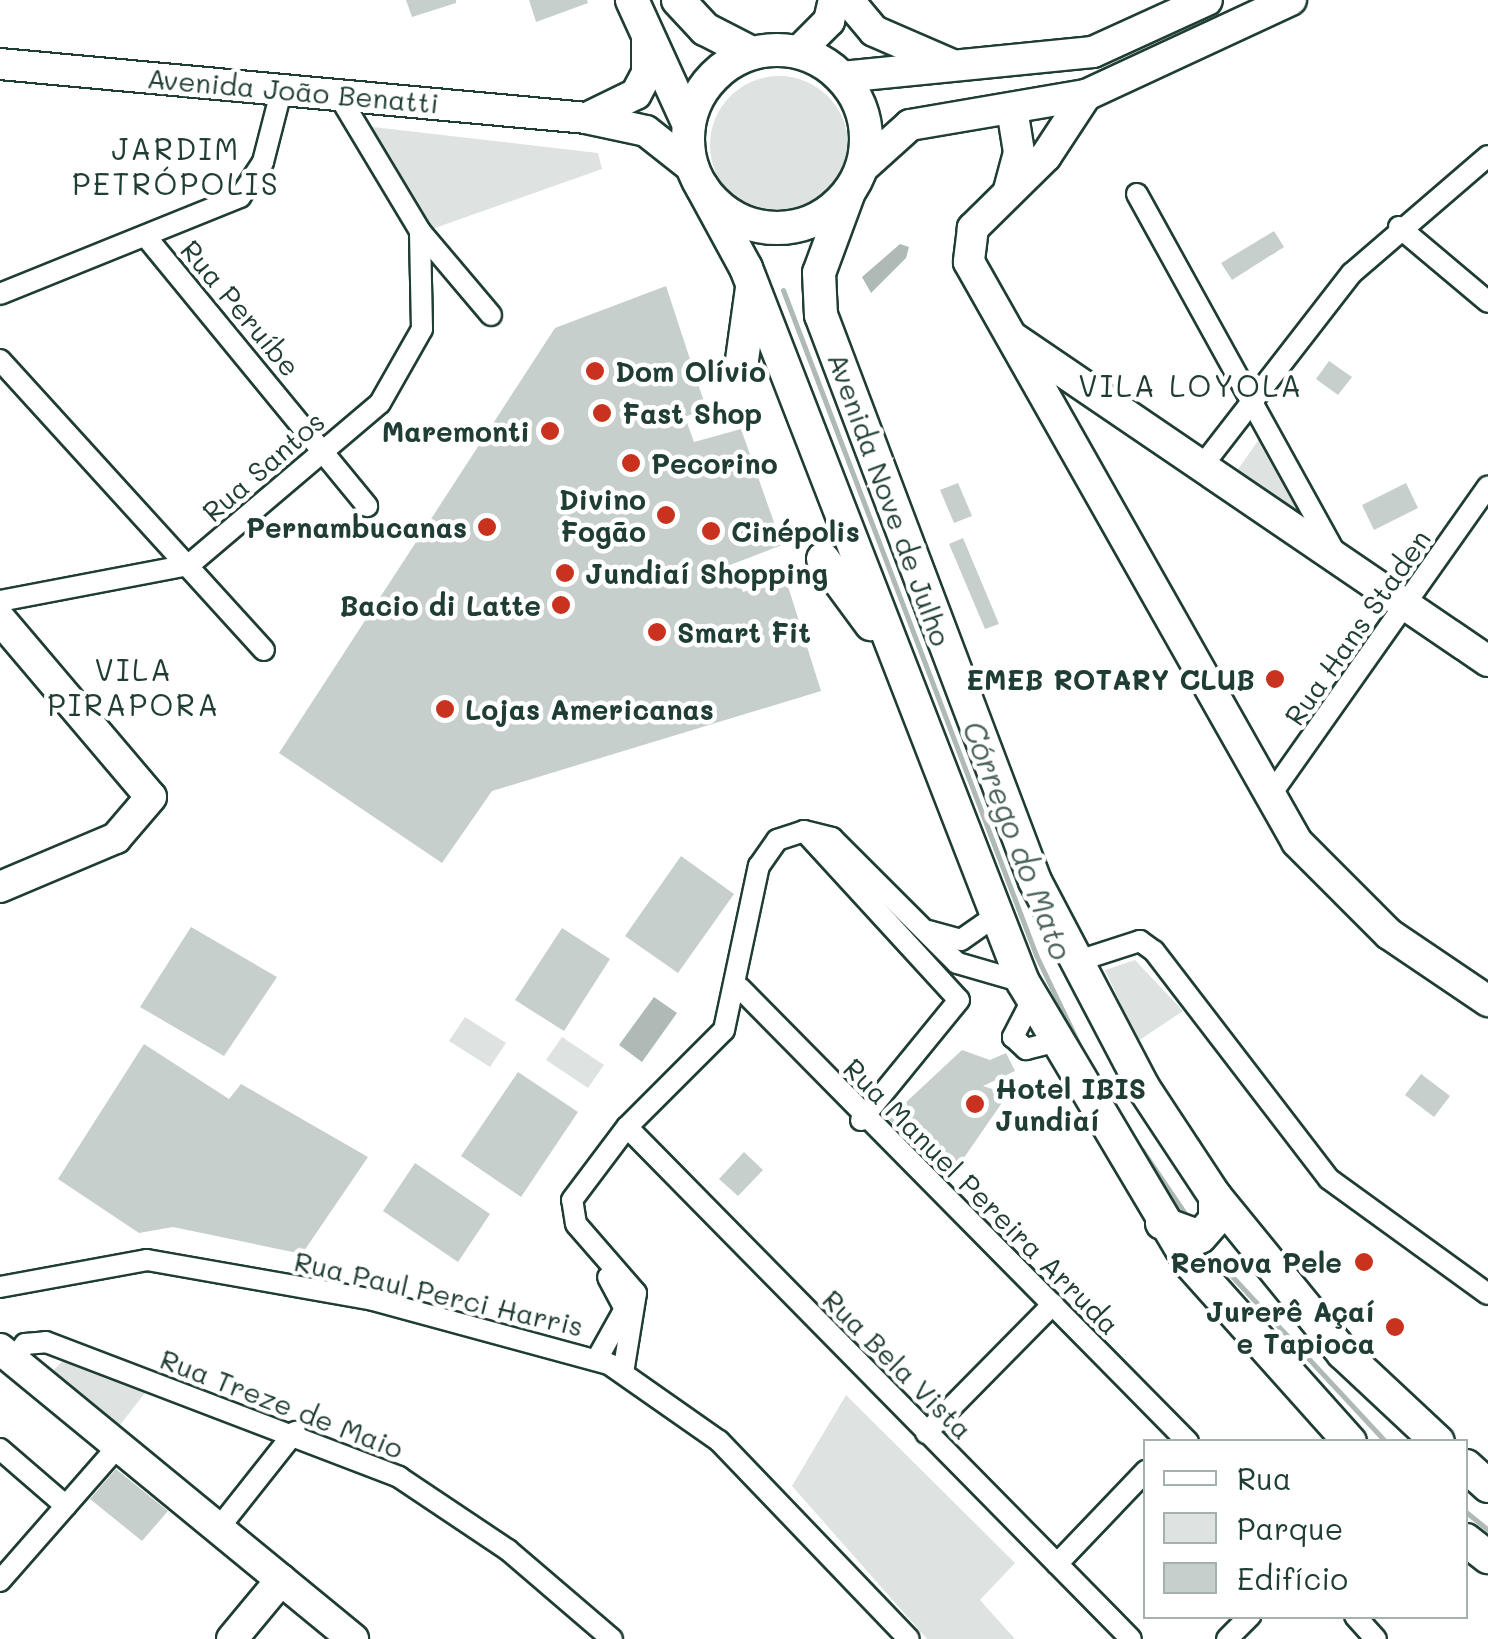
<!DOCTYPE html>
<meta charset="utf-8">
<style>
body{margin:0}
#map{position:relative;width:1488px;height:1639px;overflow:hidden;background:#fff;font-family:Mali,sans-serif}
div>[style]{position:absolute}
.green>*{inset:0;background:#dee3e2}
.round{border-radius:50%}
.water>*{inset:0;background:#afbab7}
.stream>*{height:5px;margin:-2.5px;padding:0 2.5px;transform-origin:2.5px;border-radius:2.5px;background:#afbab7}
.building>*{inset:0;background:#c7cfcc}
.roads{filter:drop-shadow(2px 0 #1f3d34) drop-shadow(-2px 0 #1f3d34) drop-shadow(0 2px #1f3d34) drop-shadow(0 -2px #1f3d34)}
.street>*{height:20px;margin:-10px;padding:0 10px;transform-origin:10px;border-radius:10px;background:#fff}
.secondary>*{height:30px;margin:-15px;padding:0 15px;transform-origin:15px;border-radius:15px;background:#fff}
.primary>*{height:32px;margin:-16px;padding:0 16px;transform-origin:16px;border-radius:16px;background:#fff}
.primary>.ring{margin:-16px;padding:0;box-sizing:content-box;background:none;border:32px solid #fff;border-radius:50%}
.dots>*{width:28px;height:28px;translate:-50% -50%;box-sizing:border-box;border:5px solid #fff;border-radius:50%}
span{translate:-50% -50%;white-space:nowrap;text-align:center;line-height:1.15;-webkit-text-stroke:9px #fff;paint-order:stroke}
.street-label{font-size:28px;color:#1f3d34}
.poi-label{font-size:28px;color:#1f3d34;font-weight:700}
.left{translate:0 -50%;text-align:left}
.right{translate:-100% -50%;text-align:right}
.neighbourhood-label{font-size:30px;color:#1f3d34;letter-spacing:2.5px}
.water-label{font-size:30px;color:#4a625b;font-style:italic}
.legend{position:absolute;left:1143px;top:1439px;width:325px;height:180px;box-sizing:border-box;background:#fff;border:2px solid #a5b1ae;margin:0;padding:12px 18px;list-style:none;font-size:30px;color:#1f3d34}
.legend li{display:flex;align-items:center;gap:20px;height:50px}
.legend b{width:50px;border:2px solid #a5b1ae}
</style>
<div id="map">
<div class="green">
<i class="round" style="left:710px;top:76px;width:138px;height:138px"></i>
<i style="clip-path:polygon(373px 127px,598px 153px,602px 169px,432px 229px,374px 144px)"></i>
<i style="clip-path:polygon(1264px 432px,1300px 516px,1234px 475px)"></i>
<i style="clip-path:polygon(1135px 960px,1183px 1011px,1138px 1041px,1105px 970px)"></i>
<i style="clip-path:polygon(465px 1017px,506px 1043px,490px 1067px,449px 1041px)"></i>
<i style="clip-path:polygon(562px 1037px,604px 1065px,588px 1088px,546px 1060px)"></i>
<i style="clip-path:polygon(66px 1358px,141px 1386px,145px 1393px,116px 1430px,46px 1377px)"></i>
<i style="clip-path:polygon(846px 1395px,1015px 1563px,980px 1600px,1015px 1639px,927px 1639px,792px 1486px)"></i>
</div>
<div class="water">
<i style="clip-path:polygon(900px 244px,909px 247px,906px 258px,871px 293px,862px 277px)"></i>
<i style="clip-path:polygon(654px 997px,677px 1013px,642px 1062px,619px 1045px)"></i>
</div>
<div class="stream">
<i style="left:783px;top:290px;width:712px;rotate:69.17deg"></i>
<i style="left:1036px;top:955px;width:106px;rotate:64.4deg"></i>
<i style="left:1142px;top:1150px;width:82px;rotate:55.9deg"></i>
<i style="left:1228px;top:1272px;width:232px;rotate:47.1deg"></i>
<i style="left:1466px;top:1512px;width:28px;rotate:39deg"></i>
</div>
<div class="building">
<i style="clip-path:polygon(406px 0,456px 0,456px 3px,412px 17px)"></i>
<i style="clip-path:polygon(529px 0,587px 0,588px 3px,536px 22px)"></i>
<i style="clip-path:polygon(1274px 231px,1284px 247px,1232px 280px,1221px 263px)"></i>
<i style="clip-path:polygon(666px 286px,706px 408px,685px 417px,694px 442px,741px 429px,782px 545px,730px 565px,743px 592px,786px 580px,821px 691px,492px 791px,442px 863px,279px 753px,555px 328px)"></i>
<i style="clip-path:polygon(1329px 361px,1352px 377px,1338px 395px,1316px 379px)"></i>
<i style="clip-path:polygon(958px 483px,972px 516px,954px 523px,940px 490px)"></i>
<i style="clip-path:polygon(1406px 483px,1418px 508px,1374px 530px,1362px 505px)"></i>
<i style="clip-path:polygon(963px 538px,999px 624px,985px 629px,949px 544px)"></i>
<i style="clip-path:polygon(681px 856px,734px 894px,678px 973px,625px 936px)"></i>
<i style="clip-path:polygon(191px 927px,277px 977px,224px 1056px,140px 1007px)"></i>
<i style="clip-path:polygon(562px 928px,610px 959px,564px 1031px,515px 1000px)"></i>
<i style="clip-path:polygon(144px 1044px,229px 1099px,241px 1084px,368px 1157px,302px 1254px,173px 1227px,139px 1233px,58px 1179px)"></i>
<i style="clip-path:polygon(962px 1050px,990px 1060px,1006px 1053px,1015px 1071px,983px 1086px,1008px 1094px,950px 1178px,888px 1119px)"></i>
<i style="clip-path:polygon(518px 1072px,578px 1112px,521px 1197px,461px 1156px)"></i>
<i style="clip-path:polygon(1421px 1074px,1450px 1096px,1434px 1117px,1405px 1095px)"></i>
<i style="clip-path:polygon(744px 1152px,763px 1170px,738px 1196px,719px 1179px)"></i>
<i style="clip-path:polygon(415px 1163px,490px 1214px,458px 1262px,383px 1211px)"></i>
<i style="clip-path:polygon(116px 1469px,168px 1511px,142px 1541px,90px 1499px)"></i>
</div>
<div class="roads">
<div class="street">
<i style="left:336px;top:91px;width:163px;rotate:59deg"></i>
<i style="left:420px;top:231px;width:110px;rotate:49.8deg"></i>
<i style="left:1137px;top:194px;width:409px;rotate:61.1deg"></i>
<i style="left:1399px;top:227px;width:116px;rotate:40.1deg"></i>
<i style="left:147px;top:238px;width:347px;rotate:50.6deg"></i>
<i style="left:0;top:294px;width:259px;rotate:-22deg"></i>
<i style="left:240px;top:197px;width:42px;rotate:-56.7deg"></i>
<i style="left:263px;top:162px;width:76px;rotate:-75.6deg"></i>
<i style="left:0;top:360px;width:392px;rotate:47.7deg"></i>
<i style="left:1206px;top:461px;width:238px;rotate:-52.2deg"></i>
<i style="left:1352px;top:273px;width:179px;rotate:-40.7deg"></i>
<i style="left:0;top:601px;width:192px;rotate:-10.8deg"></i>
<i style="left:189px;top:565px;width:250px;rotate:-40.3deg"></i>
<i style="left:380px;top:403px;width:85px;rotate:-60.4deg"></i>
<i style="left:422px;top:329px;width:98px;rotate:-91.2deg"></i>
<i style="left:1269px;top:797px;width:380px;rotate:-54.8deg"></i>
<i style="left:804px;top:831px;width:229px;rotate:47.5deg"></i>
<i style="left:959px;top:1000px;width:155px;rotate:129.2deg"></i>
<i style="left:928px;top:931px;width:34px;rotate:15deg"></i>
<i style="left:961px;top:940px;width:39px;rotate:-35deg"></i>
<i style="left:1078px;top:961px;width:65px;rotate:-17.9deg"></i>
<i style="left:1140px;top:941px;width:17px;rotate:36deg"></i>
<i style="left:1154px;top:951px;width:287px;rotate:52.5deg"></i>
<i style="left:1329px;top:1179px;width:196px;rotate:35.9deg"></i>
<i style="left:740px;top:988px;width:638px;rotate:45.38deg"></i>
<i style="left:1032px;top:1000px;width:42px;rotate:117.2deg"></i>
<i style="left:1013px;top:1037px;width:18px;rotate:43deg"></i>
<i style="left:1026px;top:1049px;width:30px;rotate:-14deg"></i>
<i style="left:627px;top:1127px;width:718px;rotate:45.45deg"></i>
<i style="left:0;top:1287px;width:149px;rotate:-10.4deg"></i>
<i style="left:147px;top:1260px;width:230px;rotate:10deg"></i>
<i style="left:373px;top:1300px;width:245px;rotate:15.2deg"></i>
<i style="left:609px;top:1364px;width:134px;rotate:35deg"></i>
<i style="left:719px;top:1441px;width:274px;rotate:46.2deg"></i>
<i style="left:597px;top:1359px;width:57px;rotate:-60.8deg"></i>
<i style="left:625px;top:1309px;width:36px;rotate:-118deg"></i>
<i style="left:13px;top:1360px;width:20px;rotate:-53deg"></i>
<i style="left:25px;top:1344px;width:21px;rotate:-5deg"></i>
<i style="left:46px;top:1342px;width:378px;rotate:20.9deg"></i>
<i style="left:399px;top:1477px;width:131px;rotate:33.8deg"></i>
<i style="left:508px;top:1550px;width:137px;rotate:40.6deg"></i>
<i style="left:623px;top:1373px;width:81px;rotate:-80.8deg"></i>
<i style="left:636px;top:1293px;width:91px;rotate:-131deg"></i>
<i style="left:576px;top:1224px;width:24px;rotate:-99deg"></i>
<i style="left:572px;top:1200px;width:91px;rotate:-53deg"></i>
<i style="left:627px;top:1127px;width:137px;rotate:-45deg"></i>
<i style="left:724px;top:1030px;width:168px;rotate:-78deg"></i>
<i style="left:759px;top:866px;width:32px;rotate:-55deg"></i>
<i style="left:777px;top:840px;width:28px;rotate:-18deg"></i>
<i style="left:804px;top:831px;width:29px;rotate:14deg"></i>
<i style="left:832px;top:838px;width:177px;rotate:45deg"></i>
<i style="left:957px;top:963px;width:69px;rotate:16.1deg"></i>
<i style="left:926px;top:1433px;width:181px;rotate:-45.4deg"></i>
<i style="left:0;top:1449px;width:87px;rotate:40.8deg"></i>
<i style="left:218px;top:1529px;width:124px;rotate:-51.6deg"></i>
<i style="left:1057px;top:1564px;width:129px;rotate:-46.3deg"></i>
<i style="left:0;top:1581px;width:181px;rotate:-48.8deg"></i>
<i style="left:1355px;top:1616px;width:31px;rotate:48deg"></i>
<i style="left:1227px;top:1639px;width:33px;rotate:-45deg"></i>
</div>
<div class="secondary">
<i style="left:848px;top:0;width:40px;rotate:50deg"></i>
<i style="left:874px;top:31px;width:83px;rotate:23.5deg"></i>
<i style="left:798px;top:52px;width:44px;rotate:-45deg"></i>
<i style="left:829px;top:21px;width:22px;rotate:-77deg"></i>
<i style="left:0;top:64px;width:588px;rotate:5.26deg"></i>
<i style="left:586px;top:118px;width:61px;rotate:12.2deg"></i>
<i style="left:646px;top:131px;width:60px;rotate:38.2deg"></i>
<i style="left:842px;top:77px;width:252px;rotate:-5.7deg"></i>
<i style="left:1093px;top:52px;width:125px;rotate:-24.5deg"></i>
<i style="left:1086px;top:95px;width:73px;rotate:123.3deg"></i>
<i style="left:1046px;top:156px;width:103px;rotate:135.4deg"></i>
<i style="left:973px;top:228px;width:34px;rotate:97deg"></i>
<i style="left:969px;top:262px;width:666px;rotate:60.51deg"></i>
<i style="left:1297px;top:842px;width:130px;rotate:45deg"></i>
<i style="left:1389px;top:934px;width:120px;rotate:34.1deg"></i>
<i style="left:589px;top:117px;width:52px;rotate:-26.1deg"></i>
<i style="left:636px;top:94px;width:24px;rotate:-62deg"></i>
<i style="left:647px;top:73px;width:39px;rotate:-90deg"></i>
<i style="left:861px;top:169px;width:66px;rotate:-41.9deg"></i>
<i style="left:910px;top:125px;width:179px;rotate:-9.7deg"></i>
<i style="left:1086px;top:95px;width:226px;rotate:-24.9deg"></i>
<i style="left:1009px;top:190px;width:39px;rotate:-75deg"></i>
<i style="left:1019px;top:152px;width:44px;rotate:-99.2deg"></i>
<i style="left:1012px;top:337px;width:576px;rotate:34.24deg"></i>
<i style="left:0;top:619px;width:233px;rotate:49.7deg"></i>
<i style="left:151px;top:797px;width:54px;rotate:130.5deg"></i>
<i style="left:116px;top:838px;width:126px;rotate:157.1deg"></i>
<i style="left:0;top:1349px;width:457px;rotate:39.4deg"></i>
<i style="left:232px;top:1639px;width:77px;rotate:-50.3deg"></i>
</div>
<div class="primary">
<i style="left:632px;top:0;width:137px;rotate:65.5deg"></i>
<i style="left:678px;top:0;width:40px;rotate:47deg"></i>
<i style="left:705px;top:29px;width:53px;rotate:27.1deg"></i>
<i class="ring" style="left:688px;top:50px;width:146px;height:146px"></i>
<i style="left:702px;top:187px;width:92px;rotate:61.5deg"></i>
<i style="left:746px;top:268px;width:766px;rotate:68.8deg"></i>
<i style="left:1023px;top:982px;width:327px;rotate:59.3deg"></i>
<i style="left:1190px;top:1263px;width:240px;rotate:48.2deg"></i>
<i style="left:849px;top:192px;width:86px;rotate:110.3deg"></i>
<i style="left:819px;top:273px;width:42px;rotate:87.3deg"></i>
<i style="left:821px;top:315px;width:605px;rotate:69.29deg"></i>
<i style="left:1035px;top:881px;width:233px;rotate:62.3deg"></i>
<i style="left:1143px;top:1087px;width:131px;rotate:56.6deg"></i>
<i style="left:1215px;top:1196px;width:203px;rotate:50.8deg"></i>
<i style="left:1343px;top:1353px;width:130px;rotate:43.1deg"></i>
<i style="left:742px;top:360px;width:73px;rotate:-82.1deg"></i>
<i style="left:823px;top:559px;width:81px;rotate:53.6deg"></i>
<i style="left:1162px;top:1223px;width:40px;rotate:20.2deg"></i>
<i style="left:1200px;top:1237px;width:23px;rotate:-49deg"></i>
<i style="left:1215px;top:1220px;width:24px;rotate:-90deg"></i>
<i style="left:1466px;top:1466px;width:30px;rotate:42deg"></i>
<i style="left:1466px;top:1540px;width:28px;rotate:38deg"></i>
</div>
</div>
<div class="dots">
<i style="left:595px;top:371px;background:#c8321e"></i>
<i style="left:602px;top:413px;background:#c8321e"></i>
<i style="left:550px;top:431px;background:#c8321e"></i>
<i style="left:631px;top:463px;background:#c8321e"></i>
<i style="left:666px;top:515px;background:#c8321e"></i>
<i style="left:487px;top:527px;background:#c8321e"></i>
<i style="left:711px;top:531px;background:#c8321e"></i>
<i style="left:565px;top:573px;background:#c8321e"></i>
<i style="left:561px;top:605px;background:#c8321e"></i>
<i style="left:657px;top:632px;background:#c8321e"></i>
<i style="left:1275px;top:679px;background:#c8321e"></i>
<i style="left:445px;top:709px;background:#c8321e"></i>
<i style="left:975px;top:1104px;background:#c8321e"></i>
<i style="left:1364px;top:1262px;background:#c8321e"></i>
<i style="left:1395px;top:1327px;background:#c8321e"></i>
</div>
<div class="street-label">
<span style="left:293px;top:90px;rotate:5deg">Avenida João Benatti</span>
<span style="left:241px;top:308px;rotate:50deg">Rua Peruíbe</span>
<span style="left:263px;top:466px;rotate:-41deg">Rua Santos</span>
<span style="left:890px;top:499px;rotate:70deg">Avenida Nove de Julho</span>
<span style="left:1357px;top:627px;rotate:-55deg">Rua Hans Staden</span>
<span style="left:982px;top:1196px;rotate:45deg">Rua Manuel Pereira Arruda</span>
<span style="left:439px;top:1293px;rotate:13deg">Rua Paul Perci Harris</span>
<span style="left:898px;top:1364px;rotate:45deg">Rua Bela Vista</span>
<span style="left:282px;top:1403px;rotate:21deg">Rua Treze de Maio</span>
</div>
<div class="poi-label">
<span class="left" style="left:615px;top:371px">Dom Olívio</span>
<span class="left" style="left:622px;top:413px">Fast Shop</span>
<span class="right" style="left:530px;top:431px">Maremonti</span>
<span class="left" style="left:651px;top:463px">Pecorino</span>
<span class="right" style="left:646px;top:515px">Divino<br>Fogão</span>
<span class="right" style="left:467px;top:527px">Pernambucanas</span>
<span class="left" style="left:731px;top:531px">Cinépolis</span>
<span class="left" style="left:585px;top:573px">Jundiaí Shopping</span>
<span class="right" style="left:541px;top:605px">Bacio di Latte</span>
<span class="left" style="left:677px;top:632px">Smart Fit</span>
<span class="right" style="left:1255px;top:679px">EMEB ROTARY CLUB</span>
<span class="left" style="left:465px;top:709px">Lojas Americanas</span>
<span class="left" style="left:995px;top:1104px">Hotel IBIS<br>Jundiaí</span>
<span class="right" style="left:1342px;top:1262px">Renova Pele</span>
<span class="right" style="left:1375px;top:1327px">Jurerê Açaí<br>e Tapioca</span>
</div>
<div class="neighbourhood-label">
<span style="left:176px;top:165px">JARDIM<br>PETRÓPOLIS</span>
<span style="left:1191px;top:385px">VILA LOYOLA</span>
<span style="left:134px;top:686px">VILA<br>PIRAPORA</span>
</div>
<div class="water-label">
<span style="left:1018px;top:840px;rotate:69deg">Córrego do Mato</span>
</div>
<ul class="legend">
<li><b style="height:12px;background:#fff"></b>Rua</li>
<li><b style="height:28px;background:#dee3e2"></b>Parque</li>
<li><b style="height:28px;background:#c7cfcc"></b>Edifício</li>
</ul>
</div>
